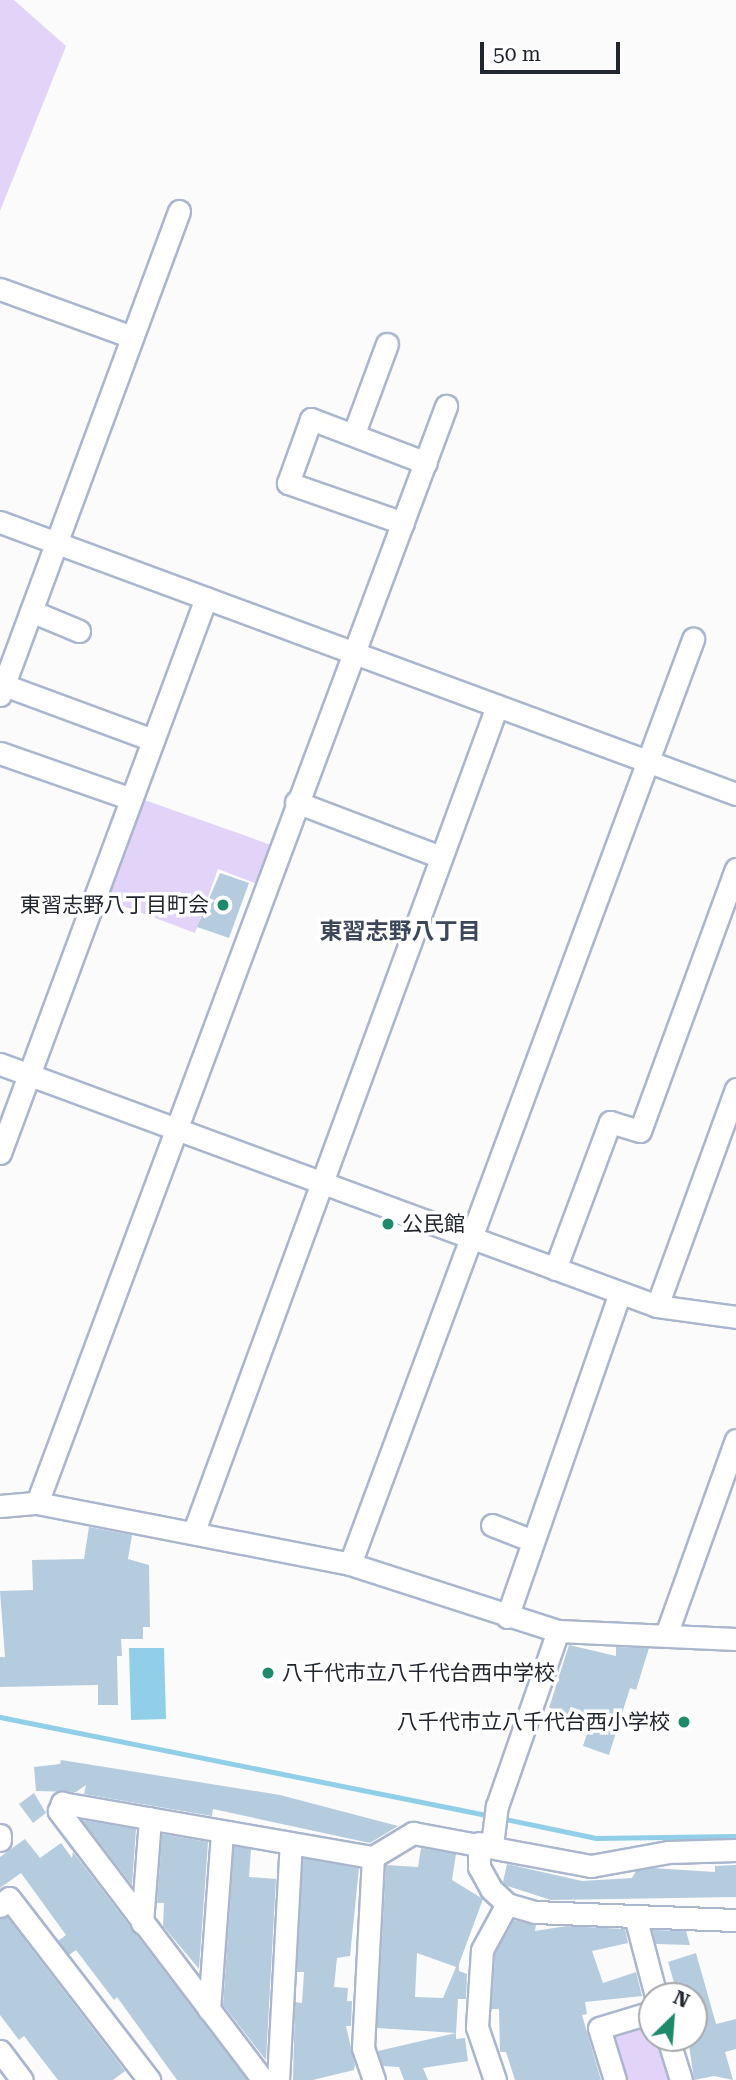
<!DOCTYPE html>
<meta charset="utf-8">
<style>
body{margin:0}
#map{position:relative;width:736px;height:2080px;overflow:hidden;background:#fbfbfb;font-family:"Roboto Serif","Noto Sans JP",serif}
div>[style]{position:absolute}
.green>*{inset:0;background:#e1d4f8}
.water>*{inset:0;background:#91cfe8}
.stream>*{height:5px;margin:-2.5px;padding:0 2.5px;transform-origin:2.5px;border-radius:2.5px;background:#91cfe8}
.building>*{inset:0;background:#b5cbde}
.roads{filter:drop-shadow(2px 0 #aab6ce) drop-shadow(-2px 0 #aab6ce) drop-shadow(0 2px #aab6ce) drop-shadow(0 -2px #aab6ce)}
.minor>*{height:21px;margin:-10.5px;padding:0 10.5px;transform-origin:10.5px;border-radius:10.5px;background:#fff}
.dots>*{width:19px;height:19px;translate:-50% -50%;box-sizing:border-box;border:4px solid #fff;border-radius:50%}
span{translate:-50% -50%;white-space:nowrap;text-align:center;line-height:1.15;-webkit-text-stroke:7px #fff;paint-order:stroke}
.poi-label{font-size:21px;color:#21262f}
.right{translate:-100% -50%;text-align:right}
.left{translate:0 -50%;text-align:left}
.neighbourhood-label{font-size:23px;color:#3d475b;font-weight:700}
.north{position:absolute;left:638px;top:1982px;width:70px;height:70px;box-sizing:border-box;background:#fff;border:2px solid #a6a8ac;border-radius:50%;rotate:25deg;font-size:19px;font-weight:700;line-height:28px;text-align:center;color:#21262f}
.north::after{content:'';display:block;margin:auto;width:24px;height:32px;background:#1c8b6a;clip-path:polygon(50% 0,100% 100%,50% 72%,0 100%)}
.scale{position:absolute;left:480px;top:42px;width:140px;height:32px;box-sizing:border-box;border:4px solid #21262f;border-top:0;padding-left:9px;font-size:21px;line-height:24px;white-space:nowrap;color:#21262f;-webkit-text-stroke:5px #fff;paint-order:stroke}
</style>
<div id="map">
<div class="green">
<i style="clip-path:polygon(0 0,14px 0,66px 46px,0 211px)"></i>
<i style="clip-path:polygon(139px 798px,274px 846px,260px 885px,218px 869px,195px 933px,102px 898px)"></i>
<i style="clip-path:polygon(652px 2021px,652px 2038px,663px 2038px,676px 2080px,621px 2080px,608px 2037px,612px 2028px)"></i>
</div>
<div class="water">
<i style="clip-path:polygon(129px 1648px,164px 1648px,166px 1719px,131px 1720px)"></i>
</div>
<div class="stream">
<i style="left:0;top:1717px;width:501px;rotate:11.4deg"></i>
<i style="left:500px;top:1818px;width:98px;rotate:11.8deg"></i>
<i style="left:596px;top:1838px;width:140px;rotate:-0.8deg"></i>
</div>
<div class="building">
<i style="clip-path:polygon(220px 873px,249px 883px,229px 938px,197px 927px)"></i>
<i style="clip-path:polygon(89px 1527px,132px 1535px,128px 1559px,149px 1565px,150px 1627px,143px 1627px,143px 1639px,121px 1639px,122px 1656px,117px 1656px,118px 1705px,98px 1705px,98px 1685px,0 1687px,0 1657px,5px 1657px,0 1591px,33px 1590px,32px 1560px,84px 1559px)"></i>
<i style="clip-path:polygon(569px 1645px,616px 1656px,616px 1647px,649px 1648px,636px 1690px,630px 1688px,609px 1755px,583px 1746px,590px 1724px,548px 1711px)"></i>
<i style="clip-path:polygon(61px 1760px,280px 1795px,398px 1826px,370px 1843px,213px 1809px,212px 1816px,84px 1794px,86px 1785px,76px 1792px,36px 1791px,34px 1767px,60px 1764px)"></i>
<i style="clip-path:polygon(34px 1793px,46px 1813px,33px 1823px,19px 1804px)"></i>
<i style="clip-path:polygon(82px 1820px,136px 1829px,132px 1885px)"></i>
<i style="clip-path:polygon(162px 1834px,208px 1842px,199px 1969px,163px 1926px,164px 1903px,157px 1903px)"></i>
<i style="clip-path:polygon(25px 1839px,40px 1858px,61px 1843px,72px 1858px,73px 1852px,247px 2080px,177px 2080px,117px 1997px,114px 2000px,76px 1950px,69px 1955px,58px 1941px,66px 1935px,21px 1873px,0 1888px,0 1857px)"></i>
<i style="clip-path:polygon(234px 1846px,251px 1849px,249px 1877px,276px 1879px,266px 2060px,223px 2005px)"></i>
<i style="clip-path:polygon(evenodd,421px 1848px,456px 1854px,452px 1880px,483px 1899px,459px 1964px,459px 1971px,467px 1974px,466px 1999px,458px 1999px,456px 2033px,377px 2028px,386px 1865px,418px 1867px,421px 1848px,417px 1953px,456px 1967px,443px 1998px,415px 1997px,417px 1953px)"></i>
<i style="clip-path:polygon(303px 1858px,359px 1868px,350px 1956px,337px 1958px,334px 1987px,348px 1988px,347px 2001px,352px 2001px,351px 2026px,346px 2026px,355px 2065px,354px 2070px,313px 2080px,293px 2080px,295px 2002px,302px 2003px,304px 1972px,297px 1972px)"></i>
<i style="clip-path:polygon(507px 1864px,582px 1881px,632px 1878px,636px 1871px,652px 1868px,715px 1872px,715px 1866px,736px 1865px,736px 1897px,551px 1900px,507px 1886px,503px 1882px)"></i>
<i style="clip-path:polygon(7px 1917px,125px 2071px,113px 2080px,58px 2080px,24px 2036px,19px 2040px,0 2015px,0 1919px)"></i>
<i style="clip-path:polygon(514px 1920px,536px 1925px,535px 1931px,567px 1926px,625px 1929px,628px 1943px,592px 1951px,603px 1983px,636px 1972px,642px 1996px,585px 2002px,587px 2014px,582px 2015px,601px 2080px,515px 2080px,506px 2052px,500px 2052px,499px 2009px,491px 2009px,495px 1954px)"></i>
<i style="clip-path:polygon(652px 1930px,686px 1931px,690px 1945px,656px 1944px)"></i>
<i style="clip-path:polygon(696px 1953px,716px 2024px,736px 2019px,736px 2049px,725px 2052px,733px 2080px,714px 2076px,694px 2080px,688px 2038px,694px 2038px,694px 1996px,678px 1996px,668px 1962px)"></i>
<i style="clip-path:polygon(456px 2033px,456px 2039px,465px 2038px,468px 2061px,423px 2068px,428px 2080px,404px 2080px,399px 2067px,383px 2066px,378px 2051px)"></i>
</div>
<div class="roads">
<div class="minor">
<i style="left:0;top:289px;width:140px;rotate:20deg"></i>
<i style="left:354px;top:433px;width:95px;rotate:-69.7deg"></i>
<i style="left:0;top:522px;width:785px;rotate:20.28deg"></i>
<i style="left:403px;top:523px;width:122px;rotate:-160.8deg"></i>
<i style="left:288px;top:483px;width:68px;rotate:-70.2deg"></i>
<i style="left:311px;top:419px;width:123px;rotate:20.9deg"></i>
<i style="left:31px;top:611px;width:52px;rotate:22.6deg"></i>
<i style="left:4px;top:685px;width:159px;rotate:20.3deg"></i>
<i style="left:0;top:695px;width:516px;rotate:-69.7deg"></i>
<i style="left:0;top:753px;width:139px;rotate:19.3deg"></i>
<i style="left:296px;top:802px;width:155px;rotate:20.8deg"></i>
<i style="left:0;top:1064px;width:700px;rotate:20.22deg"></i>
<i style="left:657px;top:1306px;width:80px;rotate:7.9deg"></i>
<i style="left:0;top:1153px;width:592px;rotate:-69.64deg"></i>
<i style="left:555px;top:1269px;width:157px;rotate:-69.5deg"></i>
<i style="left:610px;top:1122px;width:31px;rotate:17deg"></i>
<i style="left:640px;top:1131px;width:279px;rotate:-69.9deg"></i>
<i style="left:657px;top:1306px;width:231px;rotate:-70deg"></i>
<i style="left:37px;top:1503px;width:1171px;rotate:-69.55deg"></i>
<i style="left:0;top:1506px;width:37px;rotate:-5deg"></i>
<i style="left:37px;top:1503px;width:319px;rotate:11deg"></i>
<i style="left:350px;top:1564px;width:219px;rotate:17.9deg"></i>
<i style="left:558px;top:1631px;width:178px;rotate:2.6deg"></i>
<i style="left:492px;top:1525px;width:44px;rotate:21.3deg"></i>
<i style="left:194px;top:1531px;width:879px;rotate:-69.83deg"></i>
<i style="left:350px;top:1564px;width:987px;rotate:-69.65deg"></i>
<i style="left:507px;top:1617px;width:343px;rotate:-70.8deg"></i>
<i style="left:666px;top:1635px;width:207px;rotate:-70.3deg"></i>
<i style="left:0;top:1835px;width:5px;rotate:90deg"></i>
<i style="left:479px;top:1843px;width:24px;rotate:90deg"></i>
<i style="left:479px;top:1867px;width:25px;rotate:61deg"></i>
<i style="left:491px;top:1889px;width:22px;rotate:43deg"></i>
<i style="left:507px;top:1904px;width:29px;rotate:16deg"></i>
<i style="left:535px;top:1912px;width:201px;rotate:2.3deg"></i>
<i style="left:492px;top:1845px;width:39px;rotate:-83deg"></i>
<i style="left:497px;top:1806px;width:185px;rotate:-70.8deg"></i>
<i style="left:373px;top:1857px;width:191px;rotate:93deg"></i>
<i style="left:363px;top:2048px;width:34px;rotate:71deg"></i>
<i style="left:0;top:1906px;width:12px;rotate:-42deg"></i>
<i style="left:9px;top:1898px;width:230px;rotate:52.4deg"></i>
<i style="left:635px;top:1916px;width:83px;rotate:75.3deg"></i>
<i style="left:142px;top:1923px;width:105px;rotate:-85.6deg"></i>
<i style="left:209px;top:2010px;width:179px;rotate:-85.8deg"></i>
<i style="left:668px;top:2038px;width:44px;rotate:72.8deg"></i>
<i style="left:0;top:2051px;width:36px;rotate:53deg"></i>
<i style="left:263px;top:2080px;width:338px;rotate:-127.2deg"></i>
<i style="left:59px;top:1811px;width:9px;rotate:-69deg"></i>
<i style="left:62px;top:1803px;width:316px;rotate:9.9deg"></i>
<i style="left:373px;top:1857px;width:47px;rotate:-31deg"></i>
<i style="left:413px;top:1833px;width:181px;rotate:10.5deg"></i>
<i style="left:591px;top:1866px;width:78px;rotate:-10.3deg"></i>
<i style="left:668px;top:1852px;width:68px;rotate:-1.7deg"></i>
<i style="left:278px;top:2080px;width:237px;rotate:-86.9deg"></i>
<i style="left:495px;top:2080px;width:56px;rotate:-108.8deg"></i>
<i style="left:477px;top:2027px;width:77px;rotate:-86.3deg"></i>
<i style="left:482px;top:1950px;width:52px;rotate:-61.5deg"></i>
<i style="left:615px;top:2080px;width:54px;rotate:-107.1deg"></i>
<i style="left:599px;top:2028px;width:55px;rotate:-16.8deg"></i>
</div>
</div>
<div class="dots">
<i style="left:223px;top:905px;background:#1c8b6a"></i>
<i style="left:388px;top:1224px;background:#1c8b6a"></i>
<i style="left:268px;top:1673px;background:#1c8b6a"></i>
<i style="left:684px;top:1722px;background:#1c8b6a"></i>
</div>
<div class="poi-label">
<span class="right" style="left:209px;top:905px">東習志野八丁目町会</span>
<span class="left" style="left:402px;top:1224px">公民館</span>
<span class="left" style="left:282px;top:1673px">八千代市立八千代台西中学校</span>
<span class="right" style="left:670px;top:1722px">八千代市立八千代台西小学校</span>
</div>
<div class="neighbourhood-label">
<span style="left:400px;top:932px">東習志野八丁目</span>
</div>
<div class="north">N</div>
<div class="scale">50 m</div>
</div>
